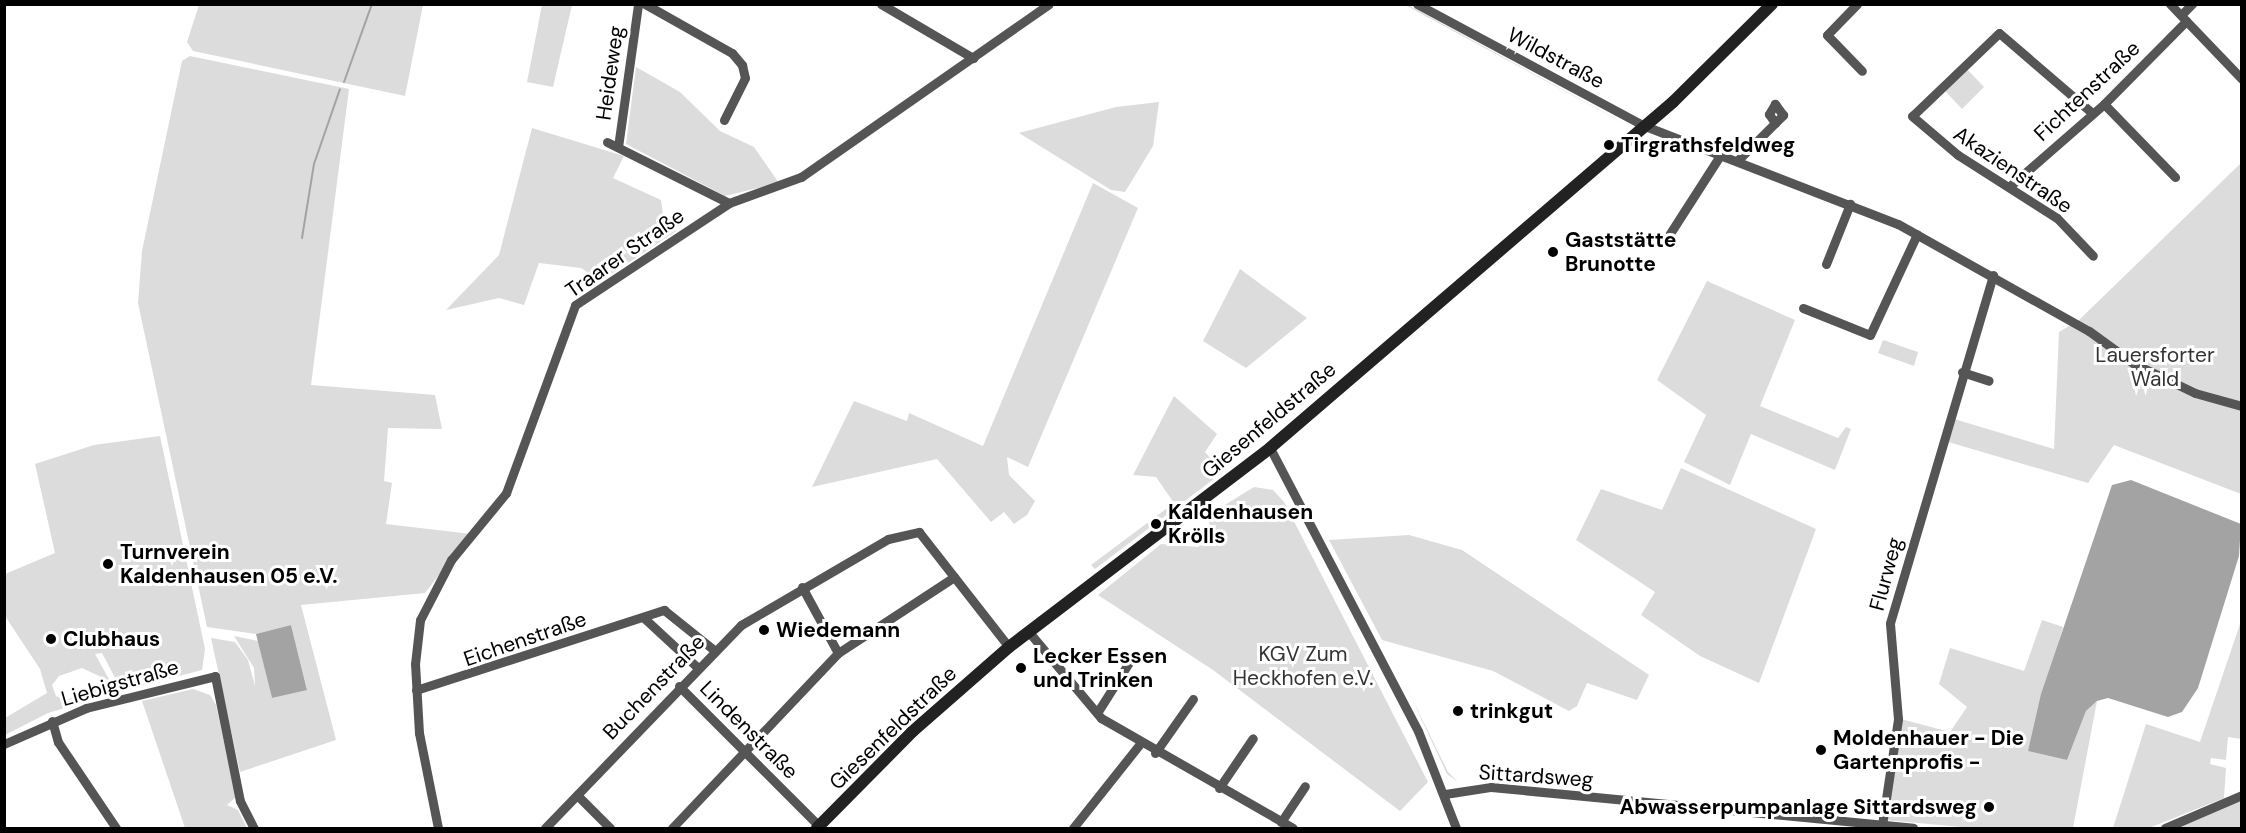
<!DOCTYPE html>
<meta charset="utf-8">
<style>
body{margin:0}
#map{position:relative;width:2246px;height:833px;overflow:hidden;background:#fff;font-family:"DM Sans",sans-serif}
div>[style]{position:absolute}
.green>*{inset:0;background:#dcdcdc}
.water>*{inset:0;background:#a3a3a3}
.stream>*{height:2px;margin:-1px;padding:0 1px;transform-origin:1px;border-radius:1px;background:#a3a3a3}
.minor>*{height:9px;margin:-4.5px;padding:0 4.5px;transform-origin:4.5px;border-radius:4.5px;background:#555}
.secondary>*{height:12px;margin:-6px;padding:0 6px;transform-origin:6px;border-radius:6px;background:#222}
.dots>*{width:16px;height:16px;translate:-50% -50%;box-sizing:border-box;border:3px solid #fff;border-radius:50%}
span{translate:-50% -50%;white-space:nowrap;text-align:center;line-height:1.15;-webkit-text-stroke:6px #fff;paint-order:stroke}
.street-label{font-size:21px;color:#000}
.poi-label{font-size:21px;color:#000;font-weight:700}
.left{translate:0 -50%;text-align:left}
.right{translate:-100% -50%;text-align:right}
.park-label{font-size:21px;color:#333}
.frame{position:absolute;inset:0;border:6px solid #000;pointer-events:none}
</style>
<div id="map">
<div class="green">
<i style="clip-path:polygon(199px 5px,423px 5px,405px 96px,193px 51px,187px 42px)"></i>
<i style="clip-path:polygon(542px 5px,572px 5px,553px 87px,527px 82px)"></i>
<i style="clip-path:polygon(1405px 5px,1408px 5px,1622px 122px,1616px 119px)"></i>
<i style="clip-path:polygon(190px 56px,349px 89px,311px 385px,435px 395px,442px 429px,388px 428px,384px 481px,392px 483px,386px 524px,471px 534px,425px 593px,301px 605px,336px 740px,240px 772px,211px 638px,235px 642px,248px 660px,255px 686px,254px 668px,234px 636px,258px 641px,272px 698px,307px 689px,291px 625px,256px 634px,207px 627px,138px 303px,142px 251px,182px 61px)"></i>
<i style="clip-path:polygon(636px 67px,680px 92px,720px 131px,754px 147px,779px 183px,725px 196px,626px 144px)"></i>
<i style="clip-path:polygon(1967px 69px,1984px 87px,1962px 109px,1945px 91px)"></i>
<i style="clip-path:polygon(1159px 102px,1153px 146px,1125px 192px,1111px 190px,1019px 133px,1116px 107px)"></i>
<i style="clip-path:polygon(532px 128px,624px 156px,613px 178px,661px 200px,663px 214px,676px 231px,601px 281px,581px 268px,539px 263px,524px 305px,499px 298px,446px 310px,499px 255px)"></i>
<i style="clip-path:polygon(2241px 163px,2241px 494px,2114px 445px,2088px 483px,1945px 441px,1951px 418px,2054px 449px,2059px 332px,2079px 320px)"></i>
<i style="clip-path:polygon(1093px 183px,1138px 208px,1028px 467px,1007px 457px,1009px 475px,1035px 501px,1027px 515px,1014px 524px,1004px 512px,991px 522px,937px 459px,812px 487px,854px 401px,907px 421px,909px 413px,983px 446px)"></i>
<i style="clip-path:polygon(1240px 269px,1307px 318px,1246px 368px,1203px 341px)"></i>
<i style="clip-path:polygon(1707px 281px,1795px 320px,1760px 406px,1838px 438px,1846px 427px,1851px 429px,1835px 470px,1751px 434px,1730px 485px,1684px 462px,1706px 415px,1657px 380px)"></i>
<i style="clip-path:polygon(1883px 340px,1918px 352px,1914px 366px,1878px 353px)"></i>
<i style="clip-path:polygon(1174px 396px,1217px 434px,1205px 452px,1223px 472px,1095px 569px,1091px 565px,1174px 503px,1156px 477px,1133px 475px)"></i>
<i style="clip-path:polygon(160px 436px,205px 649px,202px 670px,122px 691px,102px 653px,95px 654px,110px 681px,82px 668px,59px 676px,52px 685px,56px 696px,66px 700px,101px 688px,116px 693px,48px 713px,5px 735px,5px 718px,47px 693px,40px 669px,5px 616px,5px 574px,55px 553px,35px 464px,94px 445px)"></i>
<i style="clip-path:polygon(1681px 468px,1816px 529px,1759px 683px,1700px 656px,1641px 615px,1655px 592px,1576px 540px,1601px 489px,1662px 510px)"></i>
<i style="clip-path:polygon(1254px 487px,1273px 490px,1284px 502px,1428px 782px,1400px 811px,1213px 670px,1098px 595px,1161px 544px,1198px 547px,1213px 535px,1207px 516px)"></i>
<i style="clip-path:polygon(1409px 535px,1462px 550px,1649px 675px,1637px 700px,1587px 683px,1577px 706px,1569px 711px,1493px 671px,1382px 640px,1329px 540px)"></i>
<i style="clip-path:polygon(2042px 620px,2063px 627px,2028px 751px,2067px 760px,2086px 711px,2097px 701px,2073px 828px,1973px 828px,1884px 820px,1901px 719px,1950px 732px,1967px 707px,1939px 684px,1950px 648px,2024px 671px)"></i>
<i style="clip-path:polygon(2241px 621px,2241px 739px,2228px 737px,2226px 760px,2211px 758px,2210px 764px,2226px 768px,2224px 798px,2149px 828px,2113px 828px,2146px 724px,2200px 742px)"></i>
<i style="clip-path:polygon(1406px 686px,1448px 772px,1458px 782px,1447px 774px)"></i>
<i style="clip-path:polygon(193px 689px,210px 695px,216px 705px,236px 797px,227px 805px,238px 810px,247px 828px,185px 828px,142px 701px)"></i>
<i style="clip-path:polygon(2241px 798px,2241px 828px,2170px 828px)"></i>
</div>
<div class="water">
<i style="clip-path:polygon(2131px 480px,2241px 524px,2239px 556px,2198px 688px,2182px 712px,2168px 717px,2108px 698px,2097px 701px,2086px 711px,2067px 760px,2028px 751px,2041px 694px,2112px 485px)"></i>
<i style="clip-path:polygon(291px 625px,307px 690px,272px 698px,256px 634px)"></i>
</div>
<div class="stream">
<i style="left:344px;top:82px;width:83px;rotate:-70.3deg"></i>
<i style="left:302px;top:238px;width:75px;rotate:-80.8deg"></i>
<i style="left:314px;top:164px;width:79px;rotate:-70.9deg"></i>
</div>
<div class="minor">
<i style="left:645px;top:4px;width:100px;rotate:29.4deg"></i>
<i style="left:732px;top:53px;width:16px;rotate:50deg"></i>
<i style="left:742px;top:65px;width:13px;rotate:77deg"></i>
<i style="left:745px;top:78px;width:47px;rotate:116.6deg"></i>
<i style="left:881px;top:4px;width:107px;rotate:30.4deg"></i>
<i style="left:1417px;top:4px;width:259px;rotate:28.2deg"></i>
<i style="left:1645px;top:126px;width:271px;rotate:21.2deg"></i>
<i style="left:1898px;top:224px;width:219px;rotate:29.3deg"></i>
<i style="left:2089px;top:331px;width:54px;rotate:36deg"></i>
<i style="left:2133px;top:363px;width:69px;rotate:25.8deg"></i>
<i style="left:2195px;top:393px;width:49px;rotate:15.5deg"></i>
<i style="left:1857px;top:4px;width:43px;rotate:134.1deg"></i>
<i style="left:1827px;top:35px;width:50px;rotate:45.8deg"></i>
<i style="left:2170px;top:4px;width:104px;rotate:46.2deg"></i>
<i style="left:2181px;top:15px;width:16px;rotate:-45deg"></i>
<i style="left:2104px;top:104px;width:102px;rotate:45.8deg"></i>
<i style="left:2091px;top:112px;width:121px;rotate:-139.3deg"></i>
<i style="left:1999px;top:33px;width:120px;rotate:136.3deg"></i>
<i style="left:1912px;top:116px;width:60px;rotate:40.3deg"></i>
<i style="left:1958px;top:155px;width:117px;rotate:32.5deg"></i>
<i style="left:2057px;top:218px;width:52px;rotate:46.5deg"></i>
<i style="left:607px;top:142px;width:136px;rotate:26.6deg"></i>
<i style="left:618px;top:147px;width:144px;rotate:-82deg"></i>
<i style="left:1738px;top:160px;width:64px;rotate:-45deg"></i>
<i style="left:1783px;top:115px;width:14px;rotate:-126deg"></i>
<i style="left:1775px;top:104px;width:12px;rotate:121deg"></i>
<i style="left:1769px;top:114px;width:11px;rotate:56deg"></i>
<i style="left:2010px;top:186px;width:125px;rotate:-41.1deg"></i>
<i style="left:2104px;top:104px;width:117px;rotate:-45.3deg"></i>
<i style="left:1669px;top:235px;width:96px;rotate:-57.3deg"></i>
<i style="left:1826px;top:264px;width:65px;rotate:-68.2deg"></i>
<i style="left:1803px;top:308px;width:72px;rotate:21.9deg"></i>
<i style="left:1870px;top:335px;width:111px;rotate:-65deg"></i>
<i style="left:1962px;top:372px;width:28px;rotate:18deg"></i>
<i style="left:1270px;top:448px;width:319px;rotate:62.4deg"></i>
<i style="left:1418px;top:731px;width:104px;rotate:68.6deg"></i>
<i style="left:802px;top:587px;width:75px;rotate:61.4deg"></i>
<i style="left:644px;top:618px;width:74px;rotate:42.8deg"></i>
<i style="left:1028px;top:631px;width:114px;rotate:50deg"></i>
<i style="left:1101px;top:718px;width:221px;rotate:29.8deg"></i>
<i style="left:679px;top:686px;width:198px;rotate:45deg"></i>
<i style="left:416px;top:690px;width:261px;rotate:-17.9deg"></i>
<i style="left:664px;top:610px;width:64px;rotate:38.7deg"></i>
<i style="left:1097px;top:713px;width:67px;rotate:-57.7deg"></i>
<i style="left:52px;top:721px;width:22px;rotate:74deg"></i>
<i style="left:58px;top:742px;width:104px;rotate:56deg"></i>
<i style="left:4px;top:744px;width:90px;rotate:-23.7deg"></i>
<i style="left:86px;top:708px;width:133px;rotate:-13.9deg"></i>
<i style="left:215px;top:676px;width:127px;rotate:78.7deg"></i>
<i style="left:240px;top:801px;width:30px;rotate:63deg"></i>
<i style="left:1155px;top:753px;width:66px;rotate:-54.9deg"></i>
<i style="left:1219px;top:788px;width:60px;rotate:-55.8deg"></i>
<i style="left:1445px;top:794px;width:47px;rotate:-8.7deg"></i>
<i style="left:1491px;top:787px;width:424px;rotate:5.5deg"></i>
<i style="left:577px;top:795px;width:47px;rotate:45deg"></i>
<i style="left:1281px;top:822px;width:43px;rotate:-56.3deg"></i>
<i style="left:1882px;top:825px;width:107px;rotate:-81.4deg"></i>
<i style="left:1898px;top:719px;width:96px;rotate:-94.8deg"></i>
<i style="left:1890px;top:623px;width:363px;rotate:-73.5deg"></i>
<i style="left:438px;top:828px;width:97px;rotate:-101.3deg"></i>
<i style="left:419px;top:733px;width:69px;rotate:-93.3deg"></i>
<i style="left:415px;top:664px;width:44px;rotate:-83.5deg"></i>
<i style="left:420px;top:620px;width:68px;rotate:-62.7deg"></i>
<i style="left:451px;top:560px;width:87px;rotate:-50.6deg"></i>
<i style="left:506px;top:493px;width:200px;rotate:-69.8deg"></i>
<i style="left:575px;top:305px;width:185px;rotate:-33.5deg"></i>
<i style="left:729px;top:203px;width:77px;rotate:-19.9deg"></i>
<i style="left:801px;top:177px;width:302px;rotate:-34.9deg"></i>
<i style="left:545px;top:828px;width:282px;rotate:-46deg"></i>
<i style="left:741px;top:625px;width:170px;rotate:-30.3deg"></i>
<i style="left:888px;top:539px;width:32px;rotate:-13deg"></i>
<i style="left:919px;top:532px;width:146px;rotate:52deg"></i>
<i style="left:672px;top:828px;width:241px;rotate:-46.5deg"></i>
<i style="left:838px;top:653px;width:139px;rotate:-33.2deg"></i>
<i style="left:1073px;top:828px;width:106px;rotate:-51.5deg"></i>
<i style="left:2165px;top:828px;width:84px;rotate:-23.2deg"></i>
</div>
<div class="secondary">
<i style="left:817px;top:828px;width:136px;rotate:-45.3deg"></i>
<i style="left:913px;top:731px;width:128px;rotate:-41.2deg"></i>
<i style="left:1009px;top:647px;width:328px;rotate:-37.3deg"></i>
<i style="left:1270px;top:448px;width:531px;rotate:-40.65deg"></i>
<i style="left:1673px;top:102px;width:139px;rotate:-44.7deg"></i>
</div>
<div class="dots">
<i style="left:1609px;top:145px;background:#000"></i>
<i style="left:1553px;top:252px;background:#000"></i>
<i style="left:1156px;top:524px;background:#000"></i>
<i style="left:108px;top:564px;background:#000"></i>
<i style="left:764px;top:630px;background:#000"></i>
<i style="left:51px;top:639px;background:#000"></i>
<i style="left:1021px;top:668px;background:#000"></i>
<i style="left:1458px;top:711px;background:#000"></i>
<i style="left:1821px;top:750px;background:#000"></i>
<i style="left:1989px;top:807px;background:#000"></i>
</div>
<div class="street-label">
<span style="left:1556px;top:58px;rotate:28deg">Wildstraße</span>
<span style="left:610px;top:73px;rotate:-82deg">Heideweg</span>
<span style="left:2087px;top:91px;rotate:-43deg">Fichtenstraße</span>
<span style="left:2013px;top:170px;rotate:34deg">Akazienstraße</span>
<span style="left:625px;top:253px;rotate:-35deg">Traarer Straße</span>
<span style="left:1269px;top:420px;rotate:-40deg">Giesenfeldstraße</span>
<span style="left:1886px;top:574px;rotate:-75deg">Flurweg</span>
<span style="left:525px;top:639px;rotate:-19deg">Eichenstraße</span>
<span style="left:120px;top:683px;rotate:-16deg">Liebigstraße</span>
<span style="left:654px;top:687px;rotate:-46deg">Buchenstraße</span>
<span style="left:893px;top:728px;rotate:-44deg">Giesenfeldstraße</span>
<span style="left:749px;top:730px;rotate:45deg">Lindenstraße</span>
<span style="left:1536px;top:776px;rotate:4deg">Sittardsweg</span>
</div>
<div class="poi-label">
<span class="left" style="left:1621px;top:145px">Tirgrathsfeldweg</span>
<span class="left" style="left:1565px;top:252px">Gaststätte<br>Brunotte</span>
<span class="left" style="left:1168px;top:524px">Kaldenhausen<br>Krölls</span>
<span class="left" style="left:120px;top:564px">Turnverein<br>Kaldenhausen 05 e.V.</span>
<span class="left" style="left:776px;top:630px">Wiedemann</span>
<span class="left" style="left:63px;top:639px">Clubhaus</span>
<span class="left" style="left:1033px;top:668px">Lecker Essen<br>und Trinken</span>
<span class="left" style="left:1470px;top:711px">trinkgut</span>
<span class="left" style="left:1833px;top:750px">Moldenhauer - Die<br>Gartenprofis -</span>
<span class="right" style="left:1977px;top:807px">Abwasserpumpanlage Sittardsweg</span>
</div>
<div class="park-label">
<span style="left:2155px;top:367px">Lauersforter<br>Wald</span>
<span style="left:1303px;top:666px">KGV Zum<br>Heckhofen e.V.</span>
</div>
<div class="frame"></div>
</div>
